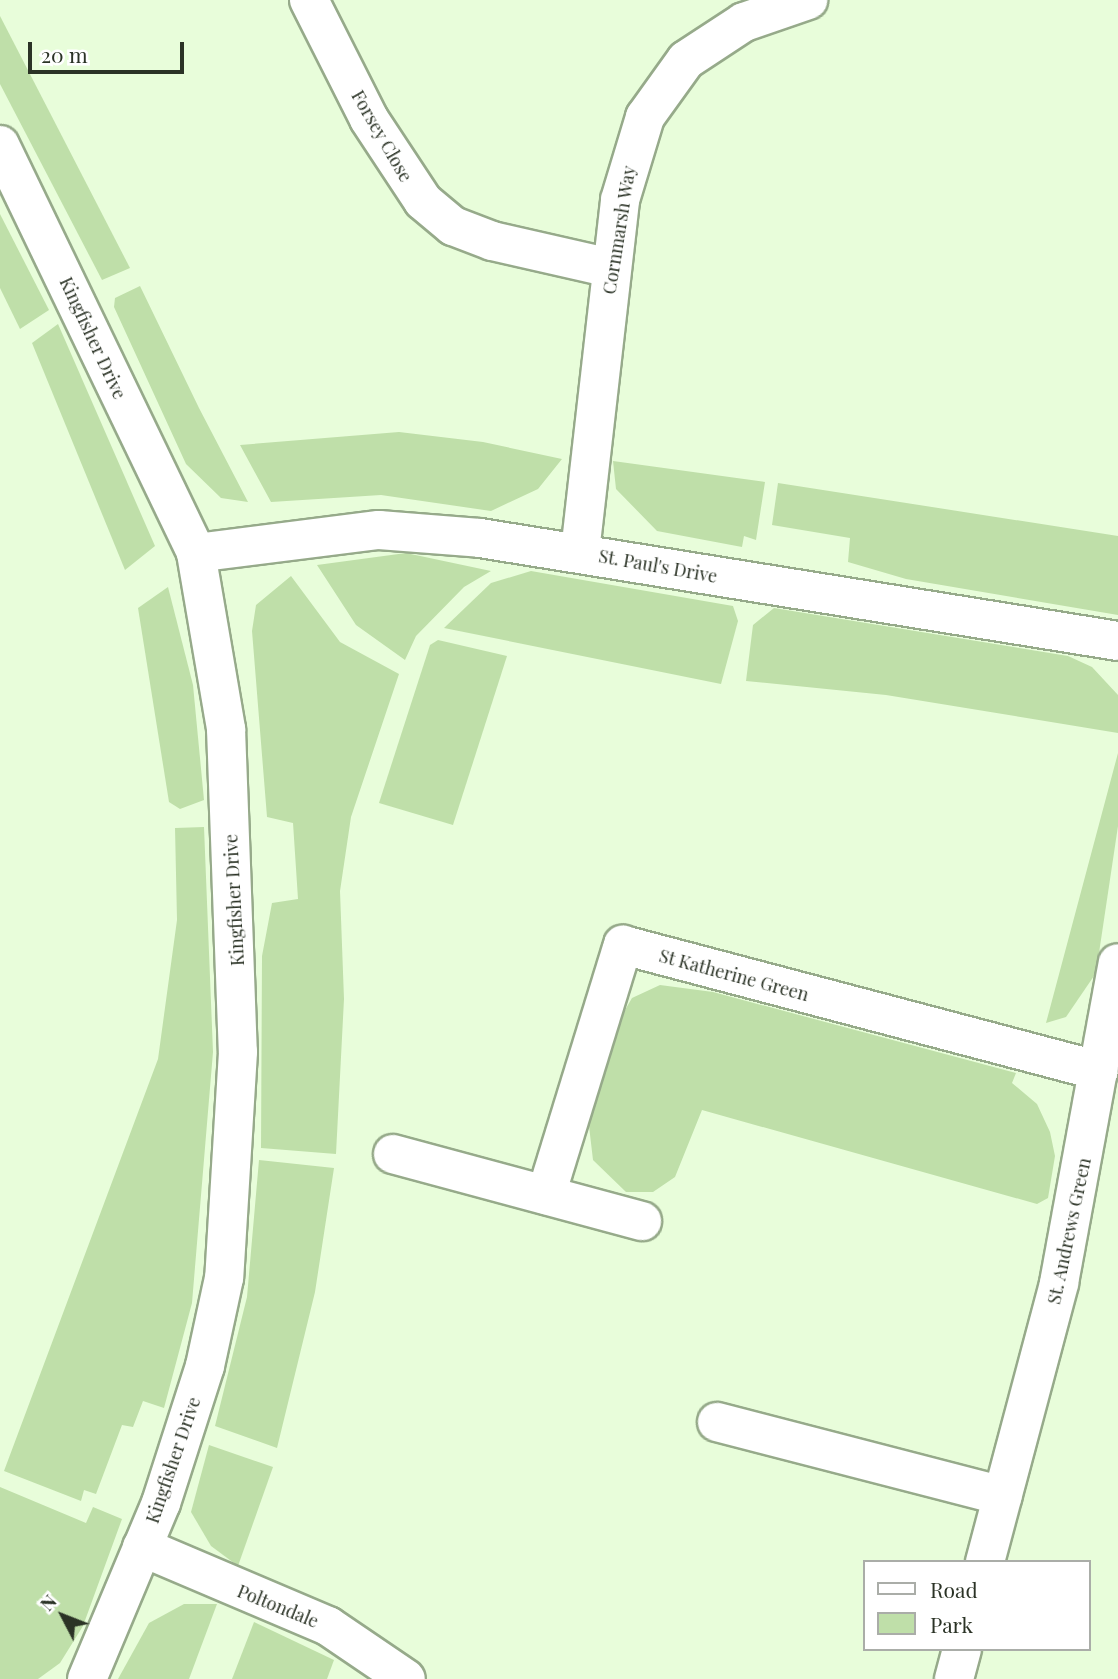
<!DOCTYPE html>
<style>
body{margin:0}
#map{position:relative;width:1118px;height:1679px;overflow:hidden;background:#e8fdda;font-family:"Playfair Display",serif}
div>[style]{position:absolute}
.green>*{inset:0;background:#bfdfa9}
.roads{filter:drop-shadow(2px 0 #96aa8a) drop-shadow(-2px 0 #96aa8a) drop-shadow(0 2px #96aa8a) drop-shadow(0 -2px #96aa8a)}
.minor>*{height:38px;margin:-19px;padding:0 19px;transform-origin:19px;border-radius:19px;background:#fff}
span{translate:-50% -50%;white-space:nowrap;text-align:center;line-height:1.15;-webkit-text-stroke:6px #fff;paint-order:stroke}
.street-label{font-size:18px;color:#2b3326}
.legend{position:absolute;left:863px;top:1560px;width:228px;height:91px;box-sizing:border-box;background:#fff;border:2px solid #aaada8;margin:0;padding:9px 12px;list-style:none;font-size:21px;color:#2b3326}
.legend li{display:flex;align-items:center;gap:14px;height:35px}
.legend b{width:35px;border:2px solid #aaada8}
.north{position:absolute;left:28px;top:1581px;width:70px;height:70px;-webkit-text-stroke:5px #fff;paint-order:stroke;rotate:312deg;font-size:19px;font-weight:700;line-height:28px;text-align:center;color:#2b3326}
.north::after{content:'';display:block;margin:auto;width:24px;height:32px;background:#2b3326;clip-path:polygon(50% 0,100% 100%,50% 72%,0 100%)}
.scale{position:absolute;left:28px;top:42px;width:156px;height:32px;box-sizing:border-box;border:4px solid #2b3326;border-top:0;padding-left:9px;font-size:21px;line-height:24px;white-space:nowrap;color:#2b3326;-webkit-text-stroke:5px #fff;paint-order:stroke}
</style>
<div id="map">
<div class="green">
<i style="clip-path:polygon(0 16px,130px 268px,102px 280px,0 84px)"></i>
<i style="clip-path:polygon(0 214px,49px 310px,20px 329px,0 288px)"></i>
<i style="clip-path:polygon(140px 286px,199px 408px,248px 502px,221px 498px,186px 464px,114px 307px,115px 298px)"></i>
<i style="clip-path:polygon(58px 324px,155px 546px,125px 570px,32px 343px)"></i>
<i style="clip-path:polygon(399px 432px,483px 442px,562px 459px,538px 489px,491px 511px,381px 495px,271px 502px,240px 445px)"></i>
<i style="clip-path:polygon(613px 461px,765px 482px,756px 540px,744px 536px,742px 547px,657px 531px,616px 489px)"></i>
<i style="clip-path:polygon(778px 483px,1118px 536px,1118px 615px,906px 579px,848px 562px,850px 538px,772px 525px)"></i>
<i style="clip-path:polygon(406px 553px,491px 571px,464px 587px,416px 636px,405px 660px,356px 625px,317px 565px)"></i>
<i style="clip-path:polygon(531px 571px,733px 606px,738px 621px,721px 684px,444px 628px,491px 583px)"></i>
<i style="clip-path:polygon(291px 576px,340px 642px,399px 674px,351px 817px,340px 891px,344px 999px,336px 1154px,261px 1148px,262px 956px,272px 903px,298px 899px,293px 823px,267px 817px,252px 631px,256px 605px)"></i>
<i style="clip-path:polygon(168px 587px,193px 685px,204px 800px,180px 809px,169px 802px,138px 608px)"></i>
<i style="clip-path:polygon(774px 608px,1068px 656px,1092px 667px,1118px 695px,1118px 733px,886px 695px,746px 681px,753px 625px)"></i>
<i style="clip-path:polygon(438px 640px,507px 656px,453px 825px,379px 803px,430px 645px)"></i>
<i style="clip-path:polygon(1118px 753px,1118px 826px,1096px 973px,1066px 1017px,1046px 1023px)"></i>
<i style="clip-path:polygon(204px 827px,213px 1052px,192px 1303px,164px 1408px,143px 1401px,133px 1427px,122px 1425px,96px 1494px,84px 1490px,81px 1501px,4px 1471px,158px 1059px,177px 920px,175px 828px)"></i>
<i style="clip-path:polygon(660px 985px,713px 992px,1016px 1073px,1012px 1083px,1037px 1104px,1050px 1132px,1055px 1156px,1048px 1198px,1037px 1204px,702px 1110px,675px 1177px,653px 1192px,626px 1192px,593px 1160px,589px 1126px,625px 1010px,632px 998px)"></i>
<i style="clip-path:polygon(259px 1160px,334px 1168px,315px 1292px,277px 1448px,215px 1426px,247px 1297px)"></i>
<i style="clip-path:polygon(209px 1445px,273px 1467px,238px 1566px,211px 1546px,191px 1512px)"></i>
<i style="clip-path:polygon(0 1487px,86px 1523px,93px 1507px,122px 1519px,83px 1626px,60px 1663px,38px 1679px,0 1679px)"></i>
<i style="clip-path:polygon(184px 1604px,217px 1604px,189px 1679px,118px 1679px,149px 1623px)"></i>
<i style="clip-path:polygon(254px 1622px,334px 1660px,327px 1679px,232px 1679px)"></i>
</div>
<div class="roads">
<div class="minor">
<i style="left:309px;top:0;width:133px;rotate:63.2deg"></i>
<i style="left:369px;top:119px;width:98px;rotate:56.6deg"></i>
<i style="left:423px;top:201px;width:39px;rotate:40deg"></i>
<i style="left:453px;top:226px;width:42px;rotate:21deg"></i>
<i style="left:492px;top:241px;width:122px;rotate:12.8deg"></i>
<i style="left:0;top:145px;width:453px;rotate:64.3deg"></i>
<i style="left:196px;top:553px;width:179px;rotate:80.3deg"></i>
<i style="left:226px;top:729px;width:323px;rotate:87.9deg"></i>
<i style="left:238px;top:1052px;width:226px;rotate:93.5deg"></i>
<i style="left:224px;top:1278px;width:90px;rotate:102.2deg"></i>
<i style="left:205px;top:1366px;width:144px;rotate:107.8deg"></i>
<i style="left:161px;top:1503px;width:191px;rotate:112.8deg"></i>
<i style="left:580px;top:552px;width:354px;rotate:-83.5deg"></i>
<i style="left:620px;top:200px;width:87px;rotate:-73.2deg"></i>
<i style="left:645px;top:117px;width:70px;rotate:-54.3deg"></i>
<i style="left:686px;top:60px;width:69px;rotate:-33.2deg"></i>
<i style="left:744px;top:22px;width:68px;rotate:-19deg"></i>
<i style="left:196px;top:553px;width:184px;rotate:-7.2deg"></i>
<i style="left:379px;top:530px;width:101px;rotate:4.5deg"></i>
<i style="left:480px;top:538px;width:646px;rotate:9.17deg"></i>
<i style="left:393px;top:1154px;width:258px;rotate:15.1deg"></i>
<i style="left:546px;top:1195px;width:262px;rotate:-72.9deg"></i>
<i style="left:623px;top:945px;width:492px;rotate:14.8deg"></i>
<i style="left:717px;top:1422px;width:295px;rotate:14.5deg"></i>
<i style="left:142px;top:1547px;width:202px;rotate:23deg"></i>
<i style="left:328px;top:1626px;width:94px;rotate:34.2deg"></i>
<i style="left:985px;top:1562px;width:289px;rotate:-75.1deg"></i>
<i style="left:1059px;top:1283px;width:325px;rotate:-79.6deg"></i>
<i style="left:954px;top:1679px;width:31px;rotate:-75deg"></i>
</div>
</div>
<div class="street-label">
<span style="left:382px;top:136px;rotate:60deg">Forsey Close</span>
<span style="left:619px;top:230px;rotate:-81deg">Cornmarsh Way</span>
<span style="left:93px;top:338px;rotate:65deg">Kingfisher Drive</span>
<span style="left:658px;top:566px;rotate:10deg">St. Paul's Drive</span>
<span style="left:234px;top:900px;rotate:-93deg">Kingfisher Drive</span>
<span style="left:734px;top:975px;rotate:15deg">St Katherine Green</span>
<span style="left:1069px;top:1231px;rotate:-78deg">St. Andrews Green</span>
<span style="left:173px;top:1460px;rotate:-71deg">Kingfisher Drive</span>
<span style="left:278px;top:1606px;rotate:22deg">Poltondale</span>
</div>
<ul class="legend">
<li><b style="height:9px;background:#fff"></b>Road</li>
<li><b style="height:19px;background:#bfdfa9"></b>Park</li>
</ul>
<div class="north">N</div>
<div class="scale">20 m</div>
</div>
